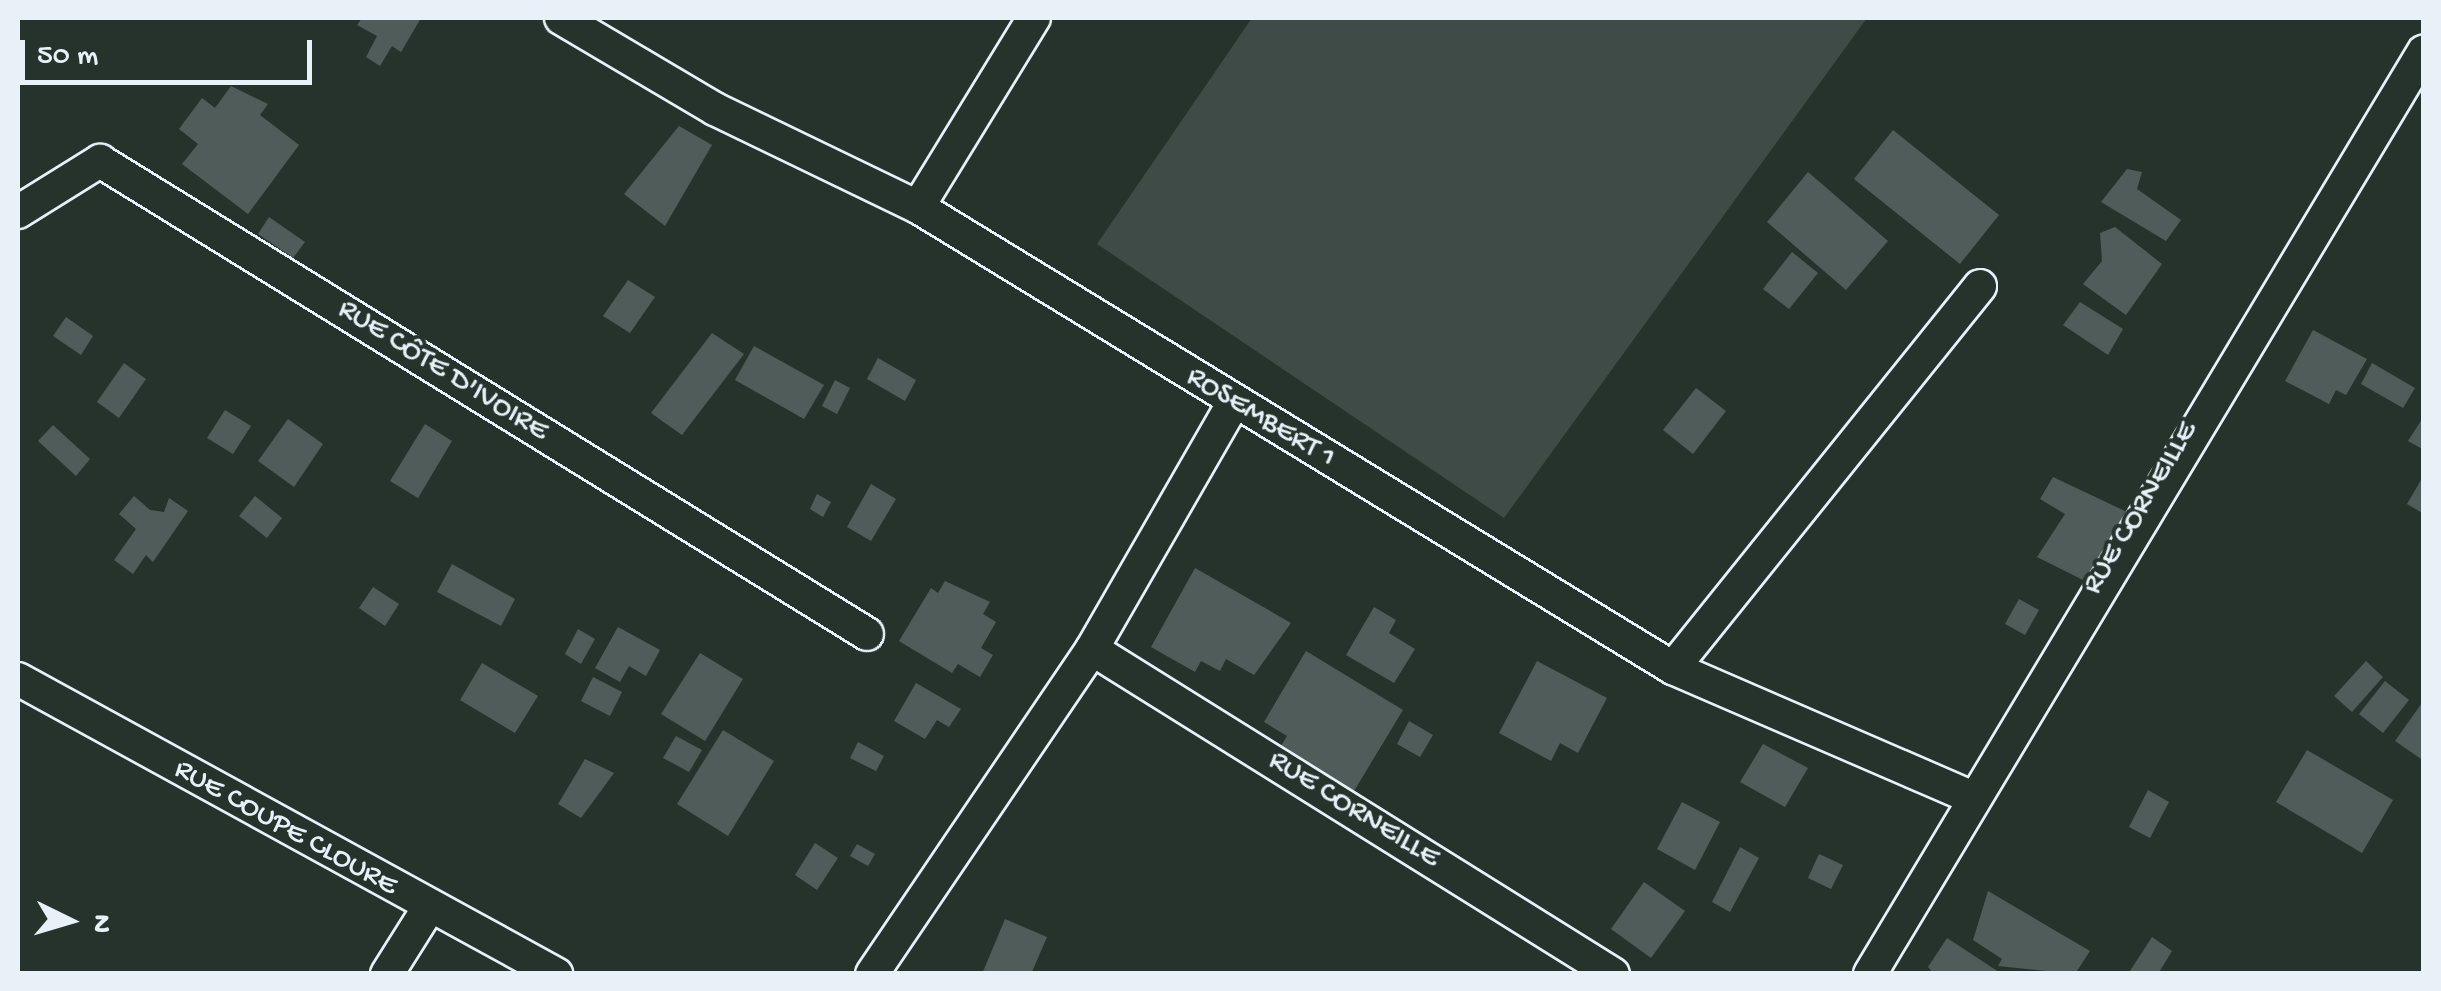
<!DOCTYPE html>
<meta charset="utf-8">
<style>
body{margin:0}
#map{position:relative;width:2441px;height:991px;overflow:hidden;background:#26332d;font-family:"Gochi Hand",sans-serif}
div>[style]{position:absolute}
.green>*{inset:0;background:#3e4b47}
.building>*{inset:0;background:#505c59}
.roads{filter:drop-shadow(2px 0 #e8f1f8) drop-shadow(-2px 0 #e8f1f8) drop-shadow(0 2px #e8f1f8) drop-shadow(0 -2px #e8f1f8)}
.minor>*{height:32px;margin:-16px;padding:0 16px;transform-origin:16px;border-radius:16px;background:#26332d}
span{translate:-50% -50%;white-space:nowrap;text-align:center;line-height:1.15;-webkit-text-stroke:8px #26332d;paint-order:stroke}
.street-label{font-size:30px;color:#e8f1f8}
.frame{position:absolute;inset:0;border:20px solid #e8f1f8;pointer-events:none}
.north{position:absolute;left:20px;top:871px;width:100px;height:100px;-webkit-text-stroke:8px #26332d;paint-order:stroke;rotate:95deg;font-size:28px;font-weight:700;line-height:40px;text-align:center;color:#e8f1f8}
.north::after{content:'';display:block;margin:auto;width:35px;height:45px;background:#e8f1f8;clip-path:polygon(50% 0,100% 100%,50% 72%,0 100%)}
.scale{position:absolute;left:20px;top:40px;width:292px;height:45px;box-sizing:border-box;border:5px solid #e8f1f8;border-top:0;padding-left:12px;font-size:30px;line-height:35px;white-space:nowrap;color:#e8f1f8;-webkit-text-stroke:8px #26332d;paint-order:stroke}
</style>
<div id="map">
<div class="green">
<i style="clip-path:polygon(1252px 18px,1867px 18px,1504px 518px,1097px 244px)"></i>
</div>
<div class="building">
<i style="clip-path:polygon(362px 18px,421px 18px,401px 52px,392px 46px,380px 66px,366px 57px,377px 36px,357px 25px)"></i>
<i style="clip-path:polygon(231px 86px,268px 104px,260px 115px,299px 145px,248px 214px,182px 164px,198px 144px,179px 129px,202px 98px,215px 108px)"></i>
<i style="clip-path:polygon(679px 126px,712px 145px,665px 226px,624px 194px)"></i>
<i style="clip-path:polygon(1893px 130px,1999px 215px,1960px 264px,1854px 179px)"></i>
<i style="clip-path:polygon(2127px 169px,2142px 172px,2137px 189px,2181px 220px,2166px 241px,2101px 202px)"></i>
<i style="clip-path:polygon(1808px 172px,1888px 241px,1846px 290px,1767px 222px)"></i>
<i style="clip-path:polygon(269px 217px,305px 242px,293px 258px,258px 234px)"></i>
<i style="clip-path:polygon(2115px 227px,2162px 264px,2126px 315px,2083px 284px,2102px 261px,2100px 233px)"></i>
<i style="clip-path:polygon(1792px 252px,1818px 273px,1789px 309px,1763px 289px)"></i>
<i style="clip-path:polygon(628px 280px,655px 297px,630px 333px,603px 316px)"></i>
<i style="clip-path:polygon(2080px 302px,2123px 329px,2108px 355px,2063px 325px)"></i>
<i style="clip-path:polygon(66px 317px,93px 336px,81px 355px,53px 336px)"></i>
<i style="clip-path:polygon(2313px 330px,2367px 359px,2346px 395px,2336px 390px,2329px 404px,2285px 381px)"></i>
<i style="clip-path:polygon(712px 333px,744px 354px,682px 435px,651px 413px)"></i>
<i style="clip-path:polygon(754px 346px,824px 385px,804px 419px,735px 380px)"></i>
<i style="clip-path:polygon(878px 358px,916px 380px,905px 401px,867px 379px)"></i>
<i style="clip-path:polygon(124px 363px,146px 379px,119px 418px,97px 402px)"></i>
<i style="clip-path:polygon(2372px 363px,2415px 388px,2403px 408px,2361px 384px)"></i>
<i style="clip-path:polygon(835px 380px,850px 388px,837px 414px,822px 406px)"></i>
<i style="clip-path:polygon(1696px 388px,1726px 411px,1693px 454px,1663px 430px)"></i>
<i style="clip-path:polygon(225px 410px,251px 426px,233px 454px,207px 438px)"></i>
<i style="clip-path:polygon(2424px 416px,2424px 450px,2408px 441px)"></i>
<i style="clip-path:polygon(288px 419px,323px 444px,294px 487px,258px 461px)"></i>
<i style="clip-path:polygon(425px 424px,452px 441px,418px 498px,390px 481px)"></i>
<i style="clip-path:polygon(53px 425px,90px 459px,76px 476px,38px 441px)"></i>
<i style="clip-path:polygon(2424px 475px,2424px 514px,2407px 504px)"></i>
<i style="clip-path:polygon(2053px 477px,2127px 512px,2087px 582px,2037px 557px,2065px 514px,2040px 499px)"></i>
<i style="clip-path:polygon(871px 484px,896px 499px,871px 541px,847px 527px)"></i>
<i style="clip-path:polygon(817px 494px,831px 502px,823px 517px,810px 509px)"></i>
<i style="clip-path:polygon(134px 496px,150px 510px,164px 512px,169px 498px,188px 511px,153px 562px,146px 555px,133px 574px,114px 560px,136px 529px,119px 514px)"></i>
<i style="clip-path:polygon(255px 496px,282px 518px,267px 538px,239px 516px)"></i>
<i style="clip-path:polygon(452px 564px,515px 599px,501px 626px,437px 592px)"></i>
<i style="clip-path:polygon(1195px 568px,1291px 623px,1254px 675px,1226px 659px,1220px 671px,1201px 661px,1195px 672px,1151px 647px)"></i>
<i style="clip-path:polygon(945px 581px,990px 602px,983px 614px,996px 622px,981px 648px,993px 655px,980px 677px,958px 664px,952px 673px,899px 641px,931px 588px,938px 593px)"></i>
<i style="clip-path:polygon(373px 587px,399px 604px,385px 626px,359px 608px)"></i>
<i style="clip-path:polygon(2019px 599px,2039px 610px,2025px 635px,2005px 624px)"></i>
<i style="clip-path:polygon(1374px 607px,1396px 620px,1389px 633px,1415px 649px,1394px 683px,1346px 655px)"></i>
<i style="clip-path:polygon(618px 627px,660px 650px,646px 676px,629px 666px,620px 682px,595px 668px)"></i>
<i style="clip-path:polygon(578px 629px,595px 639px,581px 664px,565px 654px)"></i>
<i style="clip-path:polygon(1306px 651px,1403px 710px,1351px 796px,1278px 751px,1287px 736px,1264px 722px)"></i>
<i style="clip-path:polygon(700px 653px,743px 679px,705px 741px,661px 714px)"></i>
<i style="clip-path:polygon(1537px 661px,1607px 698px,1578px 753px,1560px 743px,1551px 761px,1499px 733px)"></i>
<i style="clip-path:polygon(2366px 661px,2383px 677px,2352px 712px,2334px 696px)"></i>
<i style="clip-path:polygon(482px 663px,538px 696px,515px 733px,460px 700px)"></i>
<i style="clip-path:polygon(593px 677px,622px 692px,610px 716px,581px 701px)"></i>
<i style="clip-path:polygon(2385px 681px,2409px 700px,2383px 733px,2359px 714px)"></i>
<i style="clip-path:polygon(916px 683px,961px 709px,949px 727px,937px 720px,925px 739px,894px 721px)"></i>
<i style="clip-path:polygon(2424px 700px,2424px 761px,2395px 741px)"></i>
<i style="clip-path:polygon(1409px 721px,1433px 735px,1420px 757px,1397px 744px)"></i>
<i style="clip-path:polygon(723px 730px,774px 761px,728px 836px,677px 804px)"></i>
<i style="clip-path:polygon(676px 736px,702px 750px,689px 772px,663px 758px)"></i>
<i style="clip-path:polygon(858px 742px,884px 756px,876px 771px,850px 758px)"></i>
<i style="clip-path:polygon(1763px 744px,1808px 768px,1785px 807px,1740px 782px)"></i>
<i style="clip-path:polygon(2307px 750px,2393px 800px,2362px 853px,2276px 802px)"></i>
<i style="clip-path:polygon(585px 759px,614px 773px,581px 818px,558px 804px)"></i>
<i style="clip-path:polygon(2148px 790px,2169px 802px,2150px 838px,2129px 827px)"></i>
<i style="clip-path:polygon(1682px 802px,1720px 822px,1695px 870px,1657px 849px)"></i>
<i style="clip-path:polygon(815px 843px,838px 858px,817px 890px,795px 875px)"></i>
<i style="clip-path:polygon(857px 844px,875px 854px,868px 866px,850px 856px)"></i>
<i style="clip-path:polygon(1740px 847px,1759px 858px,1730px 912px,1712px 902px)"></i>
<i style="clip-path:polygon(1819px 854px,1843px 865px,1831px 889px,1808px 878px)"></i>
<i style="clip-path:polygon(1644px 882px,1685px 911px,1651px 958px,1611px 929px)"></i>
<i style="clip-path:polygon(1988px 891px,2090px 951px,2075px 974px,1998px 966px,2002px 959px,1973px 940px)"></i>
<i style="clip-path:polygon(1005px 919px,1047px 937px,1031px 974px,982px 974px)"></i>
<i style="clip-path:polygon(2152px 937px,2172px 951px,2158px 974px,2128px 974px)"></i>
<i style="clip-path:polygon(1947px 938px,2002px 974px,1934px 974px,1928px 967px)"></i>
</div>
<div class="roads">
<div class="minor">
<i style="left:561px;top:18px;width:179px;rotate:30.6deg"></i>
<i style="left:715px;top:109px;width:225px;rotate:25.8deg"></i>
<i style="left:918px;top:207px;width:885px;rotate:31.41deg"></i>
<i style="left:1673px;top:668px;width:325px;rotate:23.4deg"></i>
<i style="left:918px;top:207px;width:222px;rotate:-58.5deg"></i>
<i style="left:18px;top:212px;width:97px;rotate:-31.9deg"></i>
<i style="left:100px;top:161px;width:901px;rotate:31.66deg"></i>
<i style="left:1092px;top:649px;width:614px;rotate:31.96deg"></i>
<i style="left:1673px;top:668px;width:490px;rotate:-51.2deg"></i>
<i style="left:18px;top:679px;width:614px;rotate:28.74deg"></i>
<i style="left:387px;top:974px;width:77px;rotate:-57.8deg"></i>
<i style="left:872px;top:974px;width:392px;rotate:-55.9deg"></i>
<i style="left:1092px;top:649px;width:283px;rotate:-60.1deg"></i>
<i style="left:1870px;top:974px;width:1076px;rotate:-59.03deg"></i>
</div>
</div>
<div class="street-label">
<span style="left:442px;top:372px;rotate:32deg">RUE CÔTE D'IVOIRE</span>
<span style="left:1260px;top:419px;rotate:31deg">ROSEMBERT 1</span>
<span style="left:2142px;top:509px;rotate:-59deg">RUE CORNEILLE</span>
<span style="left:1353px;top:811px;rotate:32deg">RUE CORNEILLE</span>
<span style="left:285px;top:829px;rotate:29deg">RUE COUPE CLOURE</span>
</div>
<div class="frame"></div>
<div class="north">N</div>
<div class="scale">50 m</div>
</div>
